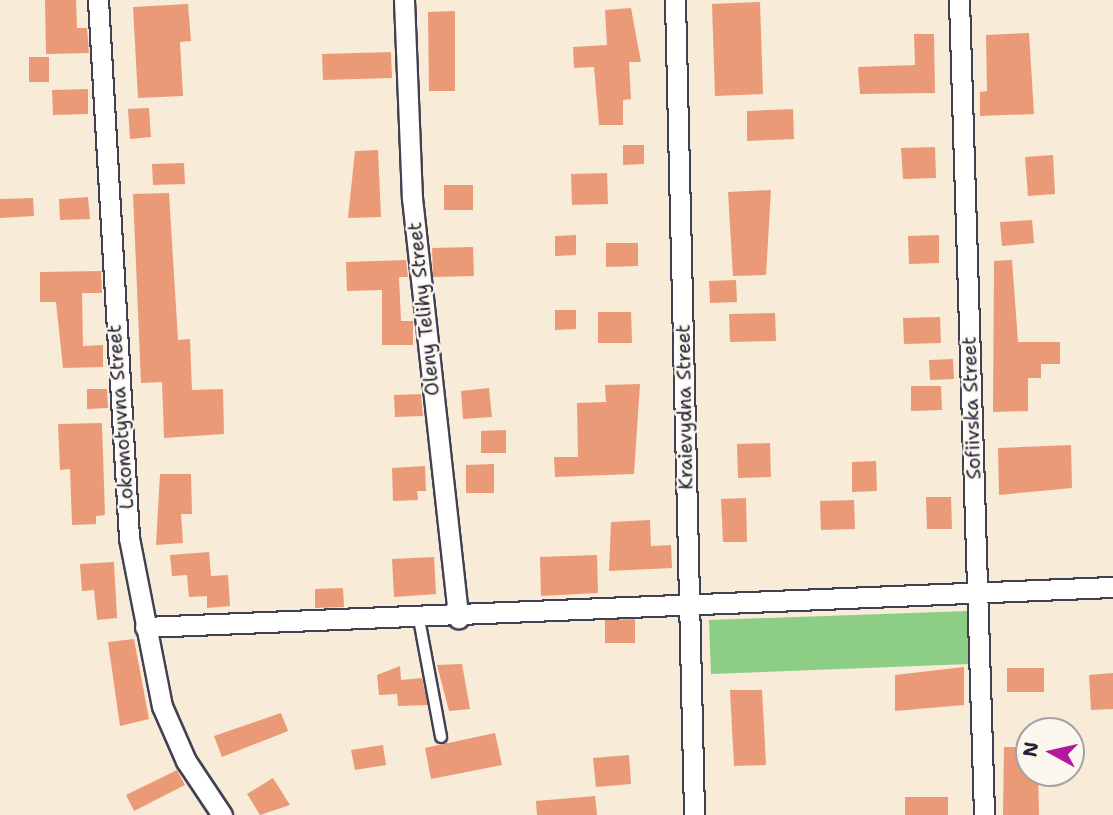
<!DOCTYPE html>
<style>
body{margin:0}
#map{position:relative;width:1113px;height:815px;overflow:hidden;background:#f8ebd8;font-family:"Shantell Sans",sans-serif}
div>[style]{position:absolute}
.green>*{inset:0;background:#8cce86}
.building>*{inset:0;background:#ea9a77}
.roads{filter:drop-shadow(2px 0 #424053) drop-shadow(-2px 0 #424053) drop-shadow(0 2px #424053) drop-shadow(0 -2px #424053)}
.lane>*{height:10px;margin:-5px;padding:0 5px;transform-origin:5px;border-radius:5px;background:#fff}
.street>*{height:19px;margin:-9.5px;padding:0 9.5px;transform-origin:9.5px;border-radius:9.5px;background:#fff}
span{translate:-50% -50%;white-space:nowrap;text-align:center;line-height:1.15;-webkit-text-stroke:5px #fbf7ec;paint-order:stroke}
.street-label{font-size:19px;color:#22223b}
.north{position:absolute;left:1015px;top:717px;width:70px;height:70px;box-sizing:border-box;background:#fbf7ec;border:2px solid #a4a2a5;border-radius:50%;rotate:278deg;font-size:19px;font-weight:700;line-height:28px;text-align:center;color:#22223b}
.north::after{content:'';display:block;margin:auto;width:24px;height:32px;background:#b5179e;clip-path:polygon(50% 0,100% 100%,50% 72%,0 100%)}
</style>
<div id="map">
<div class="green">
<i style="clip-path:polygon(968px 611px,970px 664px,711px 674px,709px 620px)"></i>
</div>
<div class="building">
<i style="clip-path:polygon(45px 0,76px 0,77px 28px,87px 28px,89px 53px,46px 54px)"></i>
<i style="clip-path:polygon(760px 2px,763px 94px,715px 96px,712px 4px)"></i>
<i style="clip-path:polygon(188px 4px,191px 41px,180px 42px,183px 96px,138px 98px,133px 7px)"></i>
<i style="clip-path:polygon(631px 8px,641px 62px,629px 62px,631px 99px,623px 100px,623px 125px,599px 125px,594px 67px,574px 68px,573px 47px,607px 45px,605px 10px)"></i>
<i style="clip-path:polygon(455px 11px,455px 91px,429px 91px,428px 12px)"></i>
<i style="clip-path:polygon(1029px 33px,1034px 114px,980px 116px,980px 92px,987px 91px,986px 35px)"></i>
<i style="clip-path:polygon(914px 34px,934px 34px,935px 93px,860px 94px,858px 67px,915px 65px)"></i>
<i style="clip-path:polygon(391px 52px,392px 78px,323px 80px,322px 54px)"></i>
<i style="clip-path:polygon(29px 57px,49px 57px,49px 82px,29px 82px)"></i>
<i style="clip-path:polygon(88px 89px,88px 114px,53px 115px,52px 90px)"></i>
<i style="clip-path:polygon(149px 108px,151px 137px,130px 139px,128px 109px)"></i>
<i style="clip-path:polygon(793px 109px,794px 139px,747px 141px,747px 111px)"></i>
<i style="clip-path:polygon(623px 145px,644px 145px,644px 164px,623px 165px)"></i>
<i style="clip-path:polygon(935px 147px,936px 178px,903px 179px,901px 148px)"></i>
<i style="clip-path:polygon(378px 150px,381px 217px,348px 218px,355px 151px)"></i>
<i style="clip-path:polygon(1053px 155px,1055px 194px,1028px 196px,1025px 157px)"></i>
<i style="clip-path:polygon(184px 163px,185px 184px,153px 185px,152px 164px)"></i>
<i style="clip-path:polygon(607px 173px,608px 204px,572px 205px,571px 174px)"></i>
<i style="clip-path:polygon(444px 185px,473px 185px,473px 210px,444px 210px)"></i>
<i style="clip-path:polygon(771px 190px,766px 275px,733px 276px,728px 192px)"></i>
<i style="clip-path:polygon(169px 193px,178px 340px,190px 339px,192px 390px,223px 389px,224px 434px,164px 438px,162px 382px,141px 383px,133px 194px)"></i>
<i style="clip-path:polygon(88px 197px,90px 219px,60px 220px,59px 199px)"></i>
<i style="clip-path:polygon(33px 198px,34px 216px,0 218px,0 199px)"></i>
<i style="clip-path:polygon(1032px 220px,1034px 243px,1002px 246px,1000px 222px)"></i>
<i style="clip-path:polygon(576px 235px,576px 255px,555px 256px,555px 236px)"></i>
<i style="clip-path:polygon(939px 235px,939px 263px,909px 264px,908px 236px)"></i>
<i style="clip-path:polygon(606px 243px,638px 243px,638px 266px,606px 267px)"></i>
<i style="clip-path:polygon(473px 247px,474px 276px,433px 277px,432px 248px)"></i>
<i style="clip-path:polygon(406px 260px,408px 277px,399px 277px,401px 321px,413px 321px,413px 345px,382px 345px,382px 290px,347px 291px,346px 262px)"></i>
<i style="clip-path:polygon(1012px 260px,1018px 342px,1060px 342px,1060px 364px,1041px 364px,1041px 378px,1028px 378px,1028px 411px,993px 412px,994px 261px)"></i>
<i style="clip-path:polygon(101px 271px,102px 293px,82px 293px,83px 346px,103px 345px,103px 367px,63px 368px,56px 302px,40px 302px,40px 272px)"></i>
<i style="clip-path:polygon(736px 280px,737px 302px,710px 303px,709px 281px)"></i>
<i style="clip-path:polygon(555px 310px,576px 310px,576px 329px,555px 330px)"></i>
<i style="clip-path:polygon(598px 312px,631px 312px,632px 343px,598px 343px)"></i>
<i style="clip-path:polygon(775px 313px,776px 341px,730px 342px,729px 314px)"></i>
<i style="clip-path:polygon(940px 317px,941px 343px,904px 344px,903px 318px)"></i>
<i style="clip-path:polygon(953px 359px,954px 379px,930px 380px,929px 360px)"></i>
<i style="clip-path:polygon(640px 384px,634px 474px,555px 477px,554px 457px,578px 457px,577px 403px,606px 402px,605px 385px)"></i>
<i style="clip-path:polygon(911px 386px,941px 386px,942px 410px,911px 411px)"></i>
<i style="clip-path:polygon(489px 388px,492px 417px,463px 419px,461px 391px)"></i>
<i style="clip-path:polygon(87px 389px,107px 389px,108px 408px,87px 409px)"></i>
<i style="clip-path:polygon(421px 394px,423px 416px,395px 417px,394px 395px)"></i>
<i style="clip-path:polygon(102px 423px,105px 515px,96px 516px,96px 524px,72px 525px,70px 469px,60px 470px,58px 424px)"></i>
<i style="clip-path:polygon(506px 430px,506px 453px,481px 453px,481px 431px)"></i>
<i style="clip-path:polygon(770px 443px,771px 477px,738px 478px,737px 444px)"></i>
<i style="clip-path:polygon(1071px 445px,1072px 488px,999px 495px,998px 448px)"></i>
<i style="clip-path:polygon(876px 461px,877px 491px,852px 492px,852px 462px)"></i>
<i style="clip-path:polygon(494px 464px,494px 493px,466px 493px,466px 465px)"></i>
<i style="clip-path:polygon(425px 466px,426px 491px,417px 491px,418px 500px,393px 501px,392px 468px)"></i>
<i style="clip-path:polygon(160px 474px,191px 474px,192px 514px,181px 514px,183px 543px,156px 545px)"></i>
<i style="clip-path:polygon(926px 497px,951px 497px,952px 529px,927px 529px)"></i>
<i style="clip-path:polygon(746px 498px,747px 542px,723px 542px,721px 499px)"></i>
<i style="clip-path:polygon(854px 500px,855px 529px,821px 530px,820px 501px)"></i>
<i style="clip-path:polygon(650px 520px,651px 546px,671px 545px,672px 568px,609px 571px,611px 522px)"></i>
<i style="clip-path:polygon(209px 552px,211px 576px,228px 575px,230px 606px,207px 608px,207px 596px,189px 597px,187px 575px,172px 576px,170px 555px)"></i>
<i style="clip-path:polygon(597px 555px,598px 593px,541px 596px,540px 557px)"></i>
<i style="clip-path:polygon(434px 557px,436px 594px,394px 597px,392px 559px)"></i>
<i style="clip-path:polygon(114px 562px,117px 618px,97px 620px,94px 590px,82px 591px,80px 564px)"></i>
<i style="clip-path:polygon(343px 588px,344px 607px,315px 608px,315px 589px)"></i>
<i style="clip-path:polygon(635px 619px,635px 643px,605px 643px,605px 620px)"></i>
<i style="clip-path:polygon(134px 639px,149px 719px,120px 726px,108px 642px)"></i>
<i style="clip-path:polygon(462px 664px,470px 709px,449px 711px,437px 665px)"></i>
<i style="clip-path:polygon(400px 666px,401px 680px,422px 678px,428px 705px,398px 706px,397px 694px,379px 695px,377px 675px)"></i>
<i style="clip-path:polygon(964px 667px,964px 705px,895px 711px,895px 675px)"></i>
<i style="clip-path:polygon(1007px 668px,1044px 668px,1044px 692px,1007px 692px)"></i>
<i style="clip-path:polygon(1113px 673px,1113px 709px,1091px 710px,1089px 675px)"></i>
<i style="clip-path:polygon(730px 690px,762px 690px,766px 765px,734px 766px)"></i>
<i style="clip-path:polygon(281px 713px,288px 731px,222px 757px,214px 736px)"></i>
<i style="clip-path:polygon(495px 733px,502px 765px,431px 779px,425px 748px)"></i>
<i style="clip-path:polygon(383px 745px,386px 765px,355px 770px,351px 750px)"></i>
<i style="clip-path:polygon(1004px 747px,1029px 747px,1029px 773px,1038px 773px,1039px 815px,1003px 815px)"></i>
<i style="clip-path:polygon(629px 755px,631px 784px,596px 787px,593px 758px)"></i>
<i style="clip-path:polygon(177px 770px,185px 785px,134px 811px,126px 795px)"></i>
<i style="clip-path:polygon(273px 778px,290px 805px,260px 815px,247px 794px)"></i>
<i style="clip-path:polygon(595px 796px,597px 815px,537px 815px,536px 801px)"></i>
<i style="clip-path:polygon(905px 797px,948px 797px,948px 815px,905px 815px)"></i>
</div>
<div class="roads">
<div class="lane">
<i style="left:419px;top:619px;width:120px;rotate:79.4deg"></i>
</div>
<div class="street">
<i style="left:98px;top:0;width:539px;rotate:86.7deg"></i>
<i style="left:129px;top:538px;width:171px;rotate:78.9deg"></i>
<i style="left:162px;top:706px;width:60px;rotate:66.4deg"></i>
<i style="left:186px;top:761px;width:65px;rotate:56.3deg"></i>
<i style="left:404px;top:0;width:198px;rotate:87.7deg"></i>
<i style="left:412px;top:198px;width:423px;rotate:83.7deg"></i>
<i style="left:675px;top:0;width:815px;rotate:88.66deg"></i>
<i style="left:959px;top:0;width:815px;rotate:88.24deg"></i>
<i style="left:145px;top:627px;width:969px;rotate:-2.37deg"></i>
</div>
</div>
<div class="street-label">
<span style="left:424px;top:309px;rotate:-96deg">Oleny Telihy Street</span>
<span style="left:685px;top:407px;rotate:-91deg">Kraievydna Street</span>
<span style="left:972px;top:408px;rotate:-92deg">Sofiivska Street</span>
<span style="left:121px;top:417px;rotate:-94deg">Lokomotyvna Street</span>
</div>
<div class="north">N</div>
</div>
